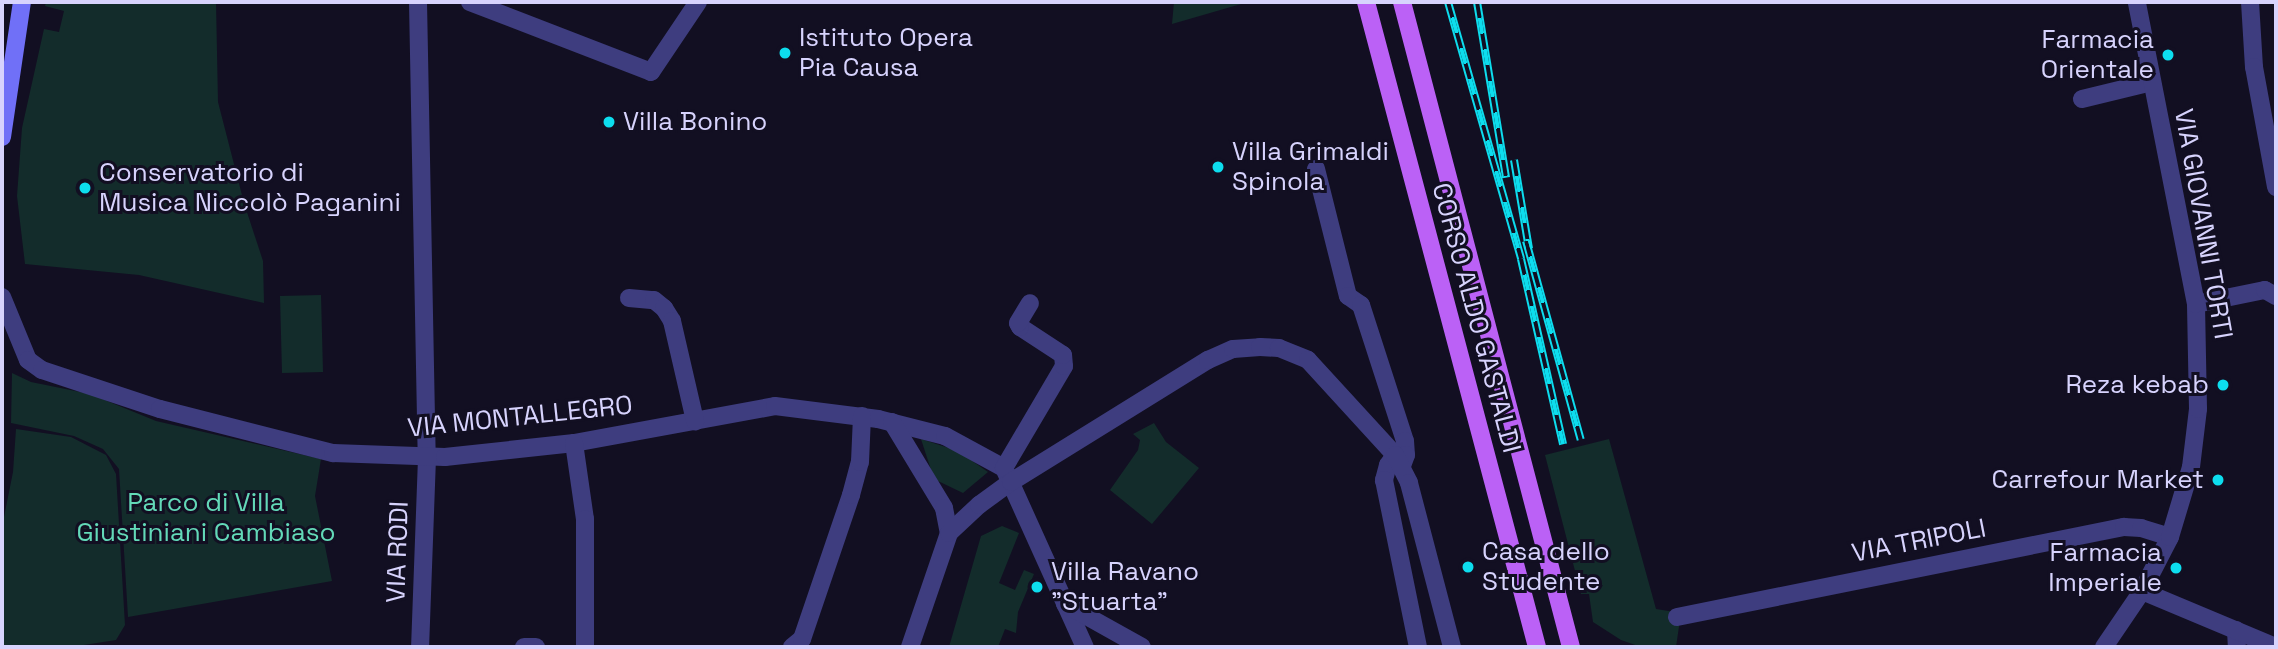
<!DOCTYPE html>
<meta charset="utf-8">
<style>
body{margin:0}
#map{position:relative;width:2278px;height:649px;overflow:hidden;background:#120f22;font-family:"Space Grotesk",sans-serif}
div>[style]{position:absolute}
.green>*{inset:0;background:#132c2b}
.minor>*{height:18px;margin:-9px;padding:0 9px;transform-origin:9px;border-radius:9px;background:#3e3d7f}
.tertiary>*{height:18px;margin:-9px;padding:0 9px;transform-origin:9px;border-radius:9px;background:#3e3d7f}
.secondary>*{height:18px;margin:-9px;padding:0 9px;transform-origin:9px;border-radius:9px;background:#7070f7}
.primary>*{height:18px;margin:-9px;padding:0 9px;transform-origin:9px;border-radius:9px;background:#bb61f6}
.rail>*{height:8px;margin-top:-4px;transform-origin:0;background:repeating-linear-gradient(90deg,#120f22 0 16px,#0dddee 0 32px);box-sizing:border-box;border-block:2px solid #0dddee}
.dots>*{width:19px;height:19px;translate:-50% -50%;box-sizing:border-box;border:4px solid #120f22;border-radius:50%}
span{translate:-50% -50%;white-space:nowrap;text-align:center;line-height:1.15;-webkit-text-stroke:6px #120f22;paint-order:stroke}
.poi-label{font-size:26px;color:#d7d3fd}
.left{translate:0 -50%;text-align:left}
.right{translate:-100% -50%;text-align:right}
.street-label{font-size:26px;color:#d7d3fd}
.park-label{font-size:26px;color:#63d9b8}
.frame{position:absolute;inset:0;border:4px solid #d7d3fd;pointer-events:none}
</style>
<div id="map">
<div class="green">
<i style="clip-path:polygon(46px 2px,216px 2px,218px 102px,244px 203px,263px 261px,264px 303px,139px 275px,25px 264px,17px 196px,22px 128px,44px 29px,59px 32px,64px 11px,45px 6px)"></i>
<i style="clip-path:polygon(1174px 2px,1248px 2px,1172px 24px)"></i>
<i style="clip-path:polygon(321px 295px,323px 372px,282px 373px,280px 296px)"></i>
<i style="clip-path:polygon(12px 373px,31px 382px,90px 394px,156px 421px,321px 459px,315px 496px,332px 581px,128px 617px,119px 469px,103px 449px,74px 436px,11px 423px)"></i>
<i style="clip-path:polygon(1154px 423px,1166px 442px,1199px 468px,1152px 524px,1110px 490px,1138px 450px,1140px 440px,1133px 434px)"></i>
<i style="clip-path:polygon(16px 429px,71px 437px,106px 455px,116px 474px,125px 625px,116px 640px,71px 647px,2px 647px,2px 527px,13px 472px)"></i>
<i style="clip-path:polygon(921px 439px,958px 451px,988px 472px,963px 493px,938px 481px,932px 473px)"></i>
<i style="clip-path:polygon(1609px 439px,1656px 609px,1681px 613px,1676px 647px,1641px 647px,1621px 640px,1593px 622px,1589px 594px,1581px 594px,1545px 455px)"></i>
<i style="clip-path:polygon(1002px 526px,1019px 533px,999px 583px,1015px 590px,1024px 570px,1034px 574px,1018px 612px,1016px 633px,1005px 629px,998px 647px,949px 647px,981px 536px)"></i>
</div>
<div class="minor">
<i style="left:418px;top:2px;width:456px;rotate:88.9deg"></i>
<i style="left:427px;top:458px;width:189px;rotate:92.1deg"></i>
<i style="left:470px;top:2px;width:194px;rotate:21.1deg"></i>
<i style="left:651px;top:72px;width:84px;rotate:-56.1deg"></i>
<i style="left:2250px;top:2px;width:65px;rotate:86.5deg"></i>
<i style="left:2254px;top:67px;width:122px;rotate:79.6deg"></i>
<i style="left:2082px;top:99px;width:72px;rotate:-13.7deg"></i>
<i style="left:1316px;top:169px;width:131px;rotate:75.9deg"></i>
<i style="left:1348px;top:296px;width:16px;rotate:35deg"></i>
<i style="left:1361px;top:305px;width:143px;rotate:72.1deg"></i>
<i style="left:1405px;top:441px;width:14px;rotate:86deg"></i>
<i style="left:1406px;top:455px;width:12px;rotate:110deg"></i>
<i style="left:2px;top:297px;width:68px;rotate:67.6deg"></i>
<i style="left:28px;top:360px;width:17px;rotate:36deg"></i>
<i style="left:42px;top:370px;width:124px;rotate:18.3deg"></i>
<i style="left:160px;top:409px;width:179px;rotate:14.3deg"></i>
<i style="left:333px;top:453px;width:112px;rotate:2deg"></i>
<i style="left:445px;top:457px;width:130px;rotate:-6.2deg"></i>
<i style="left:574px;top:443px;width:204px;rotate:-10.4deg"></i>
<i style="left:775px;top:406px;width:104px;rotate:7.2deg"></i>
<i style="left:878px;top:419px;width:69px;rotate:14.2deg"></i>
<i style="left:945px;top:436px;width:67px;rotate:28.5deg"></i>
<i style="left:1004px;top:468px;width:196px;rotate:65.7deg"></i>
<i style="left:629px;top:298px;width:25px;rotate:5deg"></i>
<i style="left:654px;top:300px;width:13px;rotate:39deg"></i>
<i style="left:664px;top:308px;width:15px;rotate:58deg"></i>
<i style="left:672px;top:321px;width:103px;rotate:77deg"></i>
<i style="left:892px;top:422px;width:100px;rotate:58.8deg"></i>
<i style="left:944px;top:508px;width:25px;rotate:79deg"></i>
<i style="left:574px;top:443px;width:77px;rotate:81.8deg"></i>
<i style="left:585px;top:519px;width:128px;rotate:90deg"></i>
<i style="left:1395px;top:455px;width:12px;rotate:125deg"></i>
<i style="left:1388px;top:465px;width:16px;rotate:105deg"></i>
<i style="left:1384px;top:480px;width:170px;rotate:78.5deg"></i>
<i style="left:1004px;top:468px;width:118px;rotate:-59.5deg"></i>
<i style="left:1064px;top:366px;width:11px;rotate:-95deg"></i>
<i style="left:1063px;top:355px;width:51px;rotate:-146.9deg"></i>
<i style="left:1020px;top:327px;width:4px;rotate:-117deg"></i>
<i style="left:1018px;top:323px;width:23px;rotate:-59deg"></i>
<i style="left:1065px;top:604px;width:88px;rotate:29.2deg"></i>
<i style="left:1677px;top:617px;width:456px;rotate:-11.4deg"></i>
<i style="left:2124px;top:527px;width:17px;rotate:3deg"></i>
<i style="left:2141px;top:528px;width:30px;rotate:17deg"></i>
<i style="left:2236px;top:630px;width:17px;rotate:87deg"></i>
<i style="left:524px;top:647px;width:12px"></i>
<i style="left:792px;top:647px;width:13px;rotate:-39deg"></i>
<i style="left:802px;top:639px;width:152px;rotate:-71.2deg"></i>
<i style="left:851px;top:495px;width:34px;rotate:-75deg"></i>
<i style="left:860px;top:462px;width:46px;rotate:-87.5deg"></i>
</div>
<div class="tertiary">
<i style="left:2196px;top:304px;width:70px;rotate:-11.5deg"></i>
<i style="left:2265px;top:290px;width:13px;rotate:29deg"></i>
<i style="left:2142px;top:591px;width:145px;rotate:22.7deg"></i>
<i style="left:910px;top:647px;width:120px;rotate:-71.1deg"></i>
<i style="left:949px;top:533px;width:41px;rotate:-43deg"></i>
<i style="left:979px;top:505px;width:39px;rotate:-36deg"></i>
<i style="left:1011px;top:482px;width:232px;rotate:-31.8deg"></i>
<i style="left:1208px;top:360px;width:27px;rotate:-24deg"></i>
<i style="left:1233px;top:349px;width:27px;rotate:-4deg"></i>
<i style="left:1260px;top:347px;width:19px;rotate:3deg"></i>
<i style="left:1279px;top:348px;width:31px;rotate:22deg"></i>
<i style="left:1308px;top:360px;width:129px;rotate:47.5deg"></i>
<i style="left:1395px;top:455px;width:31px;rotate:63deg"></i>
<i style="left:1409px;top:483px;width:170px;rotate:75.3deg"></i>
<i style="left:2104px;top:647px;width:68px;rotate:-55.8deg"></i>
<i style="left:2142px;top:591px;width:61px;rotate:-62.6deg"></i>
<i style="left:2170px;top:537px;width:73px;rotate:-73.3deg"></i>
<i style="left:2191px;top:467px;width:58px;rotate:-83.1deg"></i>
<i style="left:2198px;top:409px;width:105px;rotate:-91.1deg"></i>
<i style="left:2196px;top:304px;width:308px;rotate:-101.1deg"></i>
</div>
<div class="secondary">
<i style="left:2px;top:137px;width:136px;rotate:-81.6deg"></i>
</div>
<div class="primary">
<i style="left:1366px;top:2px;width:667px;rotate:75.15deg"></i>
<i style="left:1402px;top:2px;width:667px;rotate:75.32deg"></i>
</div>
<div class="rail">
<i style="left:1448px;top:2px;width:267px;rotate:74.1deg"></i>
<i style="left:1521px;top:259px;width:190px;rotate:77.2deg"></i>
<i style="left:1477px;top:2px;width:178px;rotate:80.6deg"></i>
<i style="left:1514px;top:160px;width:90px;rotate:80.4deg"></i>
<i style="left:1526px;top:241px;width:206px;rotate:74.6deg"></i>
</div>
<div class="dots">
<i style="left:785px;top:53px;background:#0dddee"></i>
<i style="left:2168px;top:55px;background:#0dddee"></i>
<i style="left:609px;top:122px;background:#0dddee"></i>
<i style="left:1218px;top:167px;background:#0dddee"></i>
<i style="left:85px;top:188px;background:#0dddee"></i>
<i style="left:2223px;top:385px;background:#0dddee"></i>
<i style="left:2218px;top:480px;background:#0dddee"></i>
<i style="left:1468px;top:567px;background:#0dddee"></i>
<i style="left:2176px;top:568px;background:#0dddee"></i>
<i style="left:1037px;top:587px;background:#0dddee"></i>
</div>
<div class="poi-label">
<span class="left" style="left:799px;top:53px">Istituto Opera<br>Pia Causa</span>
<span class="right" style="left:2154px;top:55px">Farmacia<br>Orientale</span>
<span class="left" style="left:623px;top:122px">Villa Bonino</span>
<span class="left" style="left:1232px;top:167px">Villa Grimaldi<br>Spinola</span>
<span class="left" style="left:99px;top:188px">Conservatorio di<br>Musica Niccolò Paganini</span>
<span class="right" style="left:2209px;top:385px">Reza kebab</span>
<span class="right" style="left:2204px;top:480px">Carrefour Market</span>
<span class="left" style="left:1482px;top:567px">Casa dello<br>Studente</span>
<span class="right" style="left:2162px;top:568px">Farmacia<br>Imperiale</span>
<span class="left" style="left:1051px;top:587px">Villa Ravano<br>"Stuarta"</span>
</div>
<div class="street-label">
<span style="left:2203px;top:224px;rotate:80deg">VIA GIOVANNI TORTI</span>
<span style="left:1476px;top:318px;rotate:75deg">CORSO ALDO GASTALDI</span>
<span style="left:520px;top:417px;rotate:-6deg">VIA MONTALLEGRO</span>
<span style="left:1919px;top:541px;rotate:-11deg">VIA TRIPOLI</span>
<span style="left:398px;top:552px;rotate:-88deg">VIA RODI</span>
</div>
<div class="park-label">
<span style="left:206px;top:518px">Parco di Villa<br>Giustiniani Cambiaso</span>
</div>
<div class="frame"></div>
</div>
